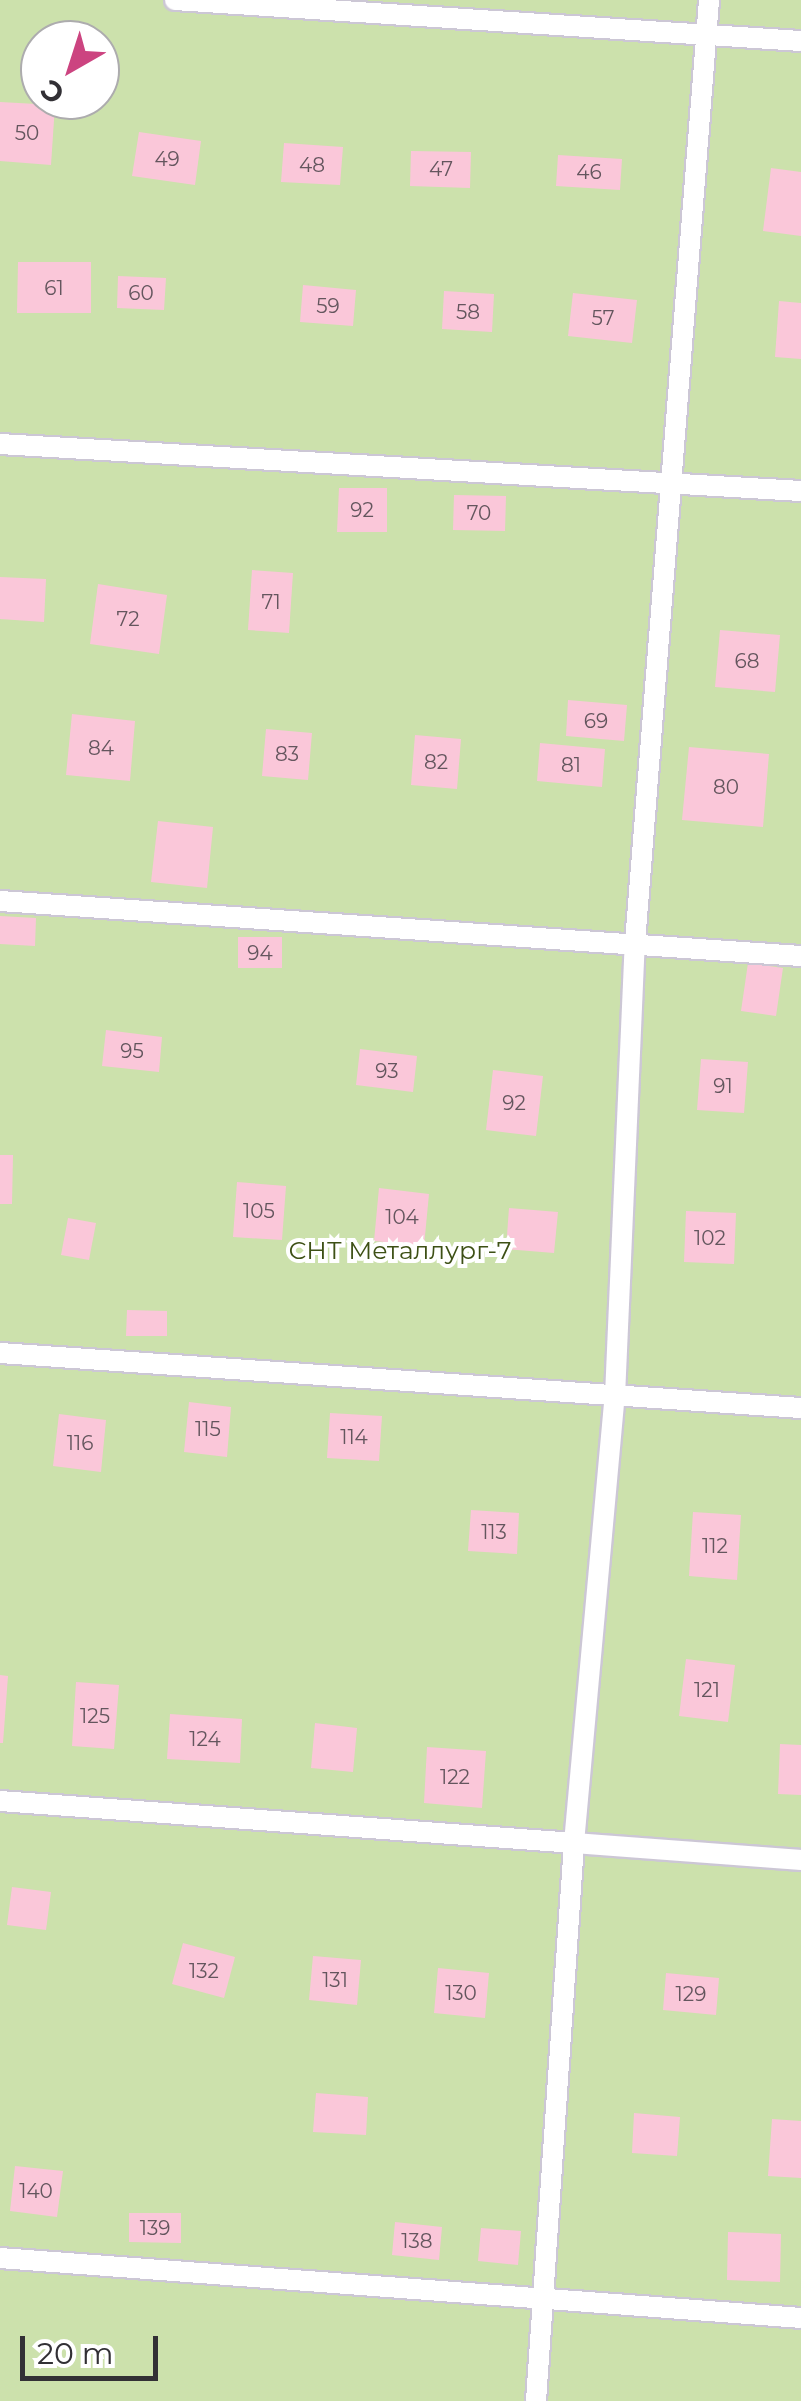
<!DOCTYPE html>
<meta charset="utf-8">
<style>
body{margin:0}
#map{position:relative;width:801px;height:2401px;overflow:hidden;background:#f8f5fe;font-family:Montserrat,sans-serif}
div>[style]{position:absolute}
.green>*{inset:0;background:#cce1ac}
.building>*{inset:0;background:#fac7d9}
.roads{filter:drop-shadow(2px 0 #ccc7d5) drop-shadow(-2px 0 #ccc7d5) drop-shadow(0 2px #ccc7d5) drop-shadow(0 -2px #ccc7d5)}
.lane>*{height:20px;margin:-10px;padding:0 10px;transform-origin:10px;border-radius:10px;background:#fff}
span{translate:-50% -50%;white-space:nowrap;text-align:center;line-height:1.15;-webkit-text-stroke:8px #fff;paint-order:stroke}
.number-label{font-size:20px;color:#64565e}
.number-label span{-webkit-text-stroke-width:0}
.park-label{font-size:25px;color:#3d5015}
.north{position:absolute;left:20px;top:20px;width:100px;height:100px;box-sizing:border-box;background:#fff;border:2px solid #adacae;border-radius:50%;rotate:219deg;font-size:28px;font-weight:700;line-height:40px;text-align:center;color:#323035}
.north::after{content:'';display:block;margin:auto;width:35px;height:45px;background:#cc4480;clip-path:polygon(50% 0,100% 100%,50% 72%,0 100%)}
.scale{position:absolute;left:20px;top:2336px;width:138px;height:45px;box-sizing:border-box;border:5px solid #323035;border-top:0;padding-left:12px;font-size:30px;line-height:35px;white-space:nowrap;color:#323035;-webkit-text-stroke:8px #fff;paint-order:stroke}
</style>
<div id="map">
<div class="green">
<i style="clip-path:polygon(evenodd,0 0,801px 0,801px 2401px,0 2401px,0 0,40px 40px,100px 40px,100px 100px,40px 100px,40px 40px)"></i>
</div>
<div class="building">
<i style="clip-path:polygon(0 102px,55px 105px,51px 165px,0 161px)"></i>
<i style="clip-path:polygon(139px 132px,201px 141px,195px 185px,132px 176px)"></i>
<i style="clip-path:polygon(284px 143px,343px 147px,340px 185px,281px 182px)"></i>
<i style="clip-path:polygon(411px 151px,471px 152px,470px 188px,410px 186px)"></i>
<i style="clip-path:polygon(558px 155px,622px 159px,620px 190px,556px 186px)"></i>
<i style="clip-path:polygon(771px 168px,801px 172px,801px 236px,763px 231px)"></i>
<i style="clip-path:polygon(18px 262px,91px 262px,91px 313px,17px 313px)"></i>
<i style="clip-path:polygon(118px 276px,166px 278px,164px 310px,117px 308px)"></i>
<i style="clip-path:polygon(303px 285px,356px 290px,353px 326px,300px 322px)"></i>
<i style="clip-path:polygon(444px 291px,494px 294px,492px 332px,442px 329px)"></i>
<i style="clip-path:polygon(573px 293px,637px 300px,632px 343px,568px 336px)"></i>
<i style="clip-path:polygon(779px 301px,801px 303px,801px 359px,775px 357px)"></i>
<i style="clip-path:polygon(339px 488px,387px 488px,387px 532px,337px 532px)"></i>
<i style="clip-path:polygon(454px 495px,506px 496px,505px 531px,453px 530px)"></i>
<i style="clip-path:polygon(252px 570px,293px 573px,289px 633px,248px 630px)"></i>
<i style="clip-path:polygon(0 577px,46px 579px,44px 622px,0 619px)"></i>
<i style="clip-path:polygon(98px 584px,167px 595px,159px 654px,90px 644px)"></i>
<i style="clip-path:polygon(720px 630px,780px 635px,775px 692px,715px 687px)"></i>
<i style="clip-path:polygon(568px 700px,627px 705px,624px 741px,566px 736px)"></i>
<i style="clip-path:polygon(72px 714px,135px 721px,130px 781px,66px 775px)"></i>
<i style="clip-path:polygon(266px 729px,312px 733px,308px 780px,262px 776px)"></i>
<i style="clip-path:polygon(415px 735px,461px 739px,457px 789px,411px 785px)"></i>
<i style="clip-path:polygon(540px 743px,605px 749px,602px 787px,537px 781px)"></i>
<i style="clip-path:polygon(689px 747px,769px 754px,763px 827px,682px 820px)"></i>
<i style="clip-path:polygon(158px 821px,213px 827px,207px 888px,151px 882px)"></i>
<i style="clip-path:polygon(0 916px,36px 918px,35px 946px,0 944px)"></i>
<i style="clip-path:polygon(238px 937px,282px 937px,282px 968px,238px 968px)"></i>
<i style="clip-path:polygon(748px 963px,783px 968px,776px 1016px,741px 1011px)"></i>
<i style="clip-path:polygon(106px 1030px,162px 1037px,159px 1072px,102px 1066px)"></i>
<i style="clip-path:polygon(360px 1049px,417px 1056px,413px 1092px,356px 1085px)"></i>
<i style="clip-path:polygon(701px 1059px,748px 1062px,744px 1113px,697px 1110px)"></i>
<i style="clip-path:polygon(493px 1070px,543px 1076px,536px 1136px,486px 1130px)"></i>
<i style="clip-path:polygon(0 1155px,13px 1155px,12px 1204px,0 1204px)"></i>
<i style="clip-path:polygon(237px 1182px,286px 1186px,282px 1240px,233px 1237px)"></i>
<i style="clip-path:polygon(379px 1188px,429px 1194px,424px 1246px,374px 1241px)"></i>
<i style="clip-path:polygon(509px 1208px,558px 1212px,554px 1253px,506px 1249px)"></i>
<i style="clip-path:polygon(686px 1211px,736px 1213px,734px 1264px,684px 1262px)"></i>
<i style="clip-path:polygon(68px 1218px,96px 1223px,89px 1260px,61px 1255px)"></i>
<i style="clip-path:polygon(127px 1310px,167px 1311px,167px 1336px,126px 1336px)"></i>
<i style="clip-path:polygon(189px 1402px,231px 1407px,227px 1457px,184px 1452px)"></i>
<i style="clip-path:polygon(330px 1413px,382px 1416px,379px 1461px,327px 1458px)"></i>
<i style="clip-path:polygon(59px 1414px,106px 1420px,101px 1472px,53px 1466px)"></i>
<i style="clip-path:polygon(471px 1510px,519px 1513px,517px 1554px,468px 1551px)"></i>
<i style="clip-path:polygon(693px 1512px,741px 1515px,737px 1580px,689px 1576px)"></i>
<i style="clip-path:polygon(686px 1659px,735px 1665px,728px 1722px,679px 1716px)"></i>
<i style="clip-path:polygon(0 1675px,8px 1676px,3px 1743px,0 1743px)"></i>
<i style="clip-path:polygon(76px 1682px,119px 1685px,114px 1749px,72px 1746px)"></i>
<i style="clip-path:polygon(170px 1714px,242px 1719px,240px 1763px,167px 1759px)"></i>
<i style="clip-path:polygon(315px 1723px,357px 1728px,353px 1772px,311px 1768px)"></i>
<i style="clip-path:polygon(780px 1744px,801px 1745px,801px 1795px,778px 1794px)"></i>
<i style="clip-path:polygon(427px 1747px,486px 1751px,482px 1808px,424px 1803px)"></i>
<i style="clip-path:polygon(12px 1887px,51px 1892px,46px 1930px,7px 1925px)"></i>
<i style="clip-path:polygon(183px 1943px,235px 1957px,224px 1998px,172px 1984px)"></i>
<i style="clip-path:polygon(313px 1956px,361px 1960px,357px 2005px,309px 2000px)"></i>
<i style="clip-path:polygon(438px 1968px,489px 1973px,485px 2018px,434px 2013px)"></i>
<i style="clip-path:polygon(666px 1973px,719px 1978px,716px 2015px,663px 2010px)"></i>
<i style="clip-path:polygon(316px 2093px,368px 2097px,366px 2135px,313px 2132px)"></i>
<i style="clip-path:polygon(634px 2113px,680px 2117px,677px 2156px,632px 2153px)"></i>
<i style="clip-path:polygon(772px 2119px,801px 2121px,801px 2178px,768px 2176px)"></i>
<i style="clip-path:polygon(15px 2166px,63px 2171px,57px 2217px,10px 2211px)"></i>
<i style="clip-path:polygon(129px 2213px,181px 2213px,181px 2243px,129px 2242px)"></i>
<i style="clip-path:polygon(395px 2222px,442px 2227px,439px 2260px,392px 2255px)"></i>
<i style="clip-path:polygon(481px 2228px,521px 2231px,518px 2265px,478px 2261px)"></i>
<i style="clip-path:polygon(728px 2232px,781px 2234px,780px 2282px,727px 2280px)"></i>
</div>
<div class="roads">
<div class="lane">
<i style="left:175px;top:0;width:627px;rotate:3.75deg"></i>
<i style="left:0;top:444px;width:802px;rotate:3.36deg"></i>
<i style="left:0;top:901px;width:803px;rotate:3.93deg"></i>
<i style="left:0;top:1353px;width:803px;rotate:3.93deg"></i>
<i style="left:0;top:1801px;width:576px;rotate:4.18deg"></i>
<i style="left:574px;top:1843px;width:449px;rotate:-84.8deg"></i>
<i style="left:615px;top:1396px;width:453px;rotate:-87.5deg"></i>
<i style="left:635px;top:943px;width:946px;rotate:-85.51deg"></i>
<i style="left:0;top:2258px;width:803px;rotate:4.28deg"></i>
<i style="left:536px;top:2401px;width:559px;rotate:-86.1deg"></i>
<i style="left:574px;top:1843px;width:228px;rotate:4.3deg"></i>
</div>
</div>
<div class="number-label">
<span style="left:27px;top:133px">50</span>
<span style="left:167px;top:159px">49</span>
<span style="left:312px;top:165px">48</span>
<span style="left:441px;top:169px">47</span>
<span style="left:589px;top:172px">46</span>
<span style="left:54px;top:288px">61</span>
<span style="left:141px;top:293px">60</span>
<span style="left:328px;top:306px">59</span>
<span style="left:468px;top:312px">58</span>
<span style="left:603px;top:318px">57</span>
<span style="left:362px;top:510px">92</span>
<span style="left:479px;top:513px">70</span>
<span style="left:271px;top:602px">71</span>
<span style="left:128px;top:619px">72</span>
<span style="left:747px;top:661px">68</span>
<span style="left:596px;top:721px">69</span>
<span style="left:101px;top:748px">84</span>
<span style="left:287px;top:754px">83</span>
<span style="left:436px;top:762px">82</span>
<span style="left:571px;top:765px">81</span>
<span style="left:726px;top:787px">80</span>
<span style="left:260px;top:953px">94</span>
<span style="left:132px;top:1051px">95</span>
<span style="left:387px;top:1071px">93</span>
<span style="left:723px;top:1086px">91</span>
<span style="left:514px;top:1103px">92</span>
<span style="left:259px;top:1211px">105</span>
<span style="left:402px;top:1217px">104</span>
<span style="left:710px;top:1238px">102</span>
<span style="left:208px;top:1429px">115</span>
<span style="left:354px;top:1437px">114</span>
<span style="left:80px;top:1443px">116</span>
<span style="left:494px;top:1532px">113</span>
<span style="left:715px;top:1546px">112</span>
<span style="left:707px;top:1690px">121</span>
<span style="left:95px;top:1716px">125</span>
<span style="left:205px;top:1739px">124</span>
<span style="left:455px;top:1777px">122</span>
<span style="left:204px;top:1971px">132</span>
<span style="left:335px;top:1980px">131</span>
<span style="left:461px;top:1993px">130</span>
<span style="left:691px;top:1994px">129</span>
<span style="left:36px;top:2191px">140</span>
<span style="left:155px;top:2228px">139</span>
<span style="left:417px;top:2241px">138</span>
</div>
<div class="park-label">
<span style="left:400px;top:1250px">СНТ Металлург-7</span>
</div>
<div class="north">С</div>
<div class="scale">20 m</div>
</div>
